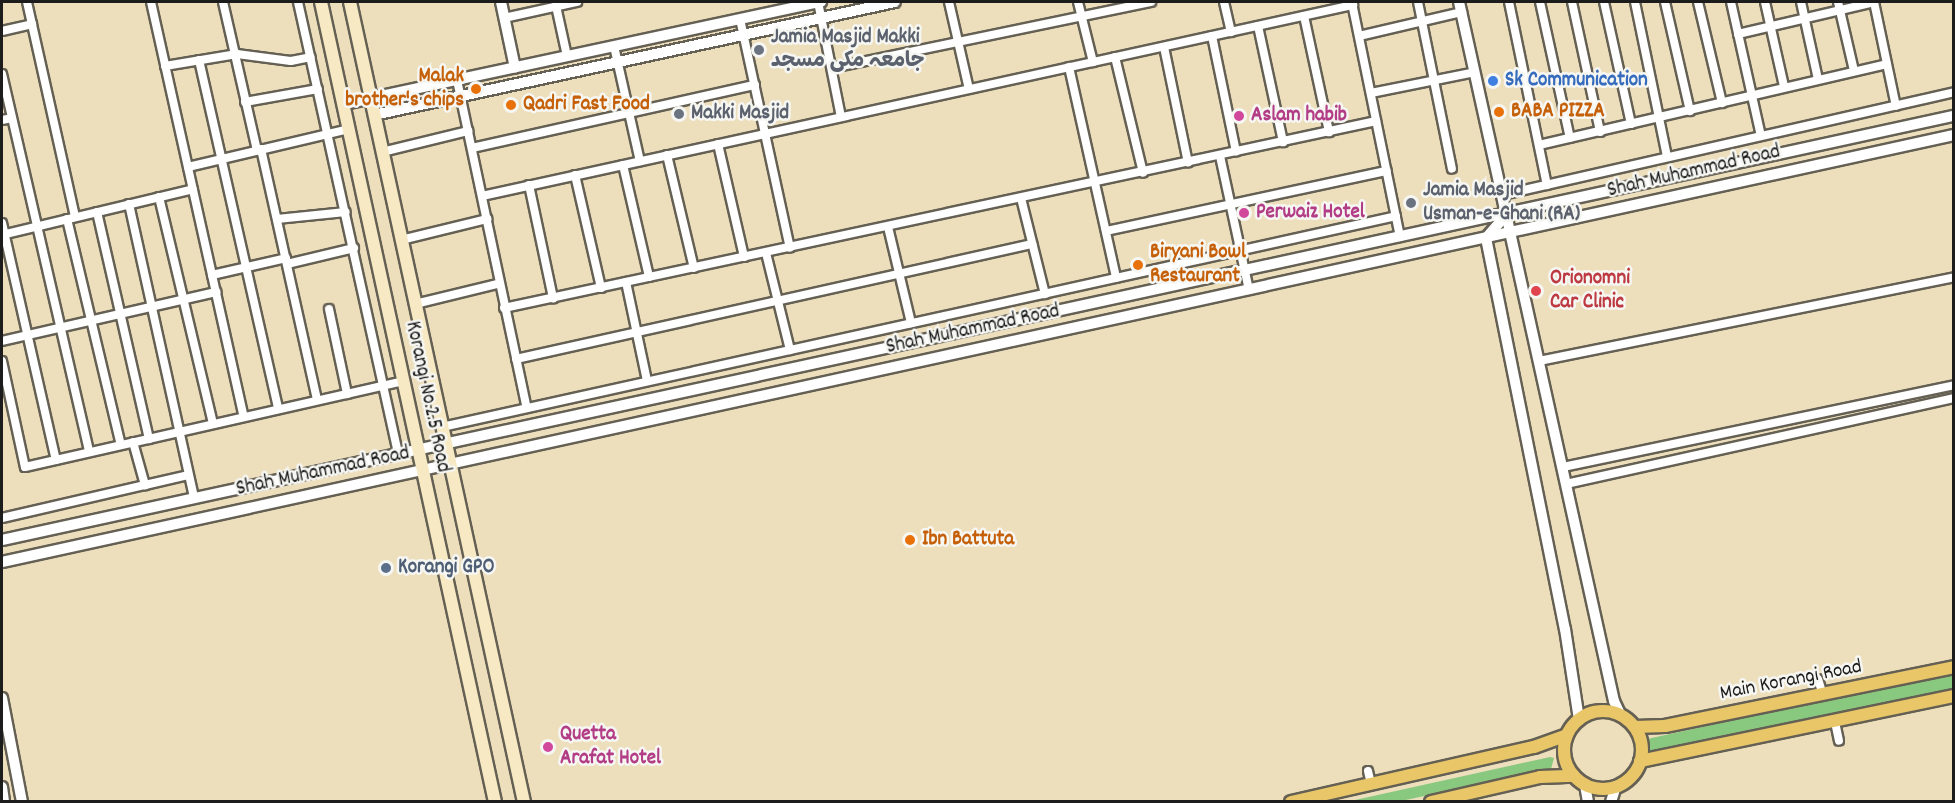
<!DOCTYPE html>
<meta charset="utf-8">
<style>
body{margin:0}
#map{position:relative;width:1955px;height:803px;overflow:hidden;background:#eddebc;font-family:Dekko,"Playpen Sans Arabic",sans-serif}
div>[style]{position:absolute}
[style*='--x']{left:calc(var(--x)*1px);top:calc(var(--y)*1px);width:calc(var(--w)*1px);rotate:calc(var(--a)*1deg)}
.green>*{inset:0;background:#89c87f}
.roads{filter:drop-shadow(2px 0 #656054) drop-shadow(-2px 0 #656054) drop-shadow(0 2px #656054) drop-shadow(0 -2px #656054)}
.minor>*{height:8px;margin:-4px;padding:0 4px;transform-origin:4px;border-radius:4px;background:#fff}
.tertiary>*{height:10px;margin:-5px;padding:0 5px;transform-origin:5px;border-radius:5px;background:#fff}
.secondary>*{height:12px;margin:-6px;padding:0 6px;transform-origin:6px;border-radius:6px;background:#f6e9c3}
.primary>*{height:12px;margin:-6px;padding:0 6px;transform-origin:6px;border-radius:6px;background:#e9c769}
.primary>.ring{margin:-6px;padding:0;box-sizing:content-box;background:none;border:12px solid #e9c769;border-radius:50%}
.dots>*{width:16px;height:16px;translate:-50% -50%;box-sizing:border-box;border:3px solid #f6f6f2;border-radius:50%}
span{translate:-50% -50%;white-space:nowrap;text-align:center;line-height:1.15;-webkit-text-stroke:5px #f6f6f2;paint-order:stroke}
.worship-label{font-size:21px;color:#5b616d;font-weight:700}
.left{translate:0 -50%;text-align:left}
.food-label{font-size:21px;color:#c56008;font-weight:700}
.right{translate:-100% -50%;text-align:right}
.shop-label{font-size:21px;color:#366cbe;font-weight:700}
.hotel-label{font-size:21px;color:#b23c85;font-weight:700}
.street-label{font-size:21px;color:#1c1c1c}
.health-label{font-size:21px;color:#be3a42;font-weight:700}
.service-label{font-size:21px;color:#4e5e75;font-weight:700}
.frame{position:absolute;inset:0;border:3px solid #1c1c1c;pointer-events:none}
</style>
<div id="map">
<div class="green">
<div style="clip-path:polygon(1953px 672px,1953px 688px,1648px 754px,1647px 739px)"></div>
<div style="clip-path:polygon(1550px 757px,1554px 758px,1551px 769px,1401px 801px,1346px 802px)"></div>
</div>
<div class="roads">
<div class="minor">
<div style="--x:27;--y:2;--w:220;--a:77.4"></div>
<div style="--x:151;--y:2;--w:425;--a:77.4"></div>
<div style="--x:223;--y:2;--w:152;--a:77.1"></div>
<div style="--x:298;--y:2;--w:463;--a:77.5"></div>
<div style="--x:818;--y:2;--w:117;--a:78.7"></div>
<div style="--x:949;--y:2;--w:89;--a:77.1"></div>
<div style="--x:1078;--y:2;--w:62;--a:76"></div>
<div style="--x:1224;--y:2;--w:31;--a:77"></div>
<div style="--x:1418;--y:2;--w:170;--a:78.5"></div>
<div style="--x:1509;--y:2;--w:187;--a:78.3"></div>
<div style="--x:1540;--y:2;--w:139;--a:77.6"></div>
<div style="--x:1572;--y:2;--w:133;--a:77.8"></div>
<div style="--x:1604;--y:2;--w:125;--a:77.5"></div>
<div style="--x:1635;--y:2;--w:158;--a:78.3"></div>
<div style="--x:1665;--y:2;--w:112;--a:77.1"></div>
<div style="--x:1698;--y:2;--w:104;--a:76.6"></div>
<div style="--x:1731;--y:2;--w:137;--a:77.4"></div>
<div style="--x:1765;--y:2;--w:86;--a:77.3"></div>
<div style="--x:1801;--y:2;--w:79;--a:77.6"></div>
<div style="--x:1838;--y:2;--w:71;--a:76.9"></div>
<div style="--x:1874;--y:2;--w:106;--a:78.1"></div>
<div style="--x:1352;--y:3;--w:239;--a:78.4"></div>
<div style="--x:556;--y:6;--w:51;--a:77.6"></div>
<div style="--x:1304;--y:16;--w:119;--a:77.8"></div>
<div style="--x:504;--y:18;--w:75;--a:-12.4"></div>
<div style="--x:740;--y:19;--w:234;--a:77.7"></div>
<div style="--x:1258;--y:26;--w:119;--a:77.8"></div>
<div style="--x:2;--y:31;--w:31;--a:-13"></div>
<div style="--x:1738;--y:34;--w:140;--a:-13.2"></div>
<div style="--x:1212;--y:36;--w:118;--a:78.3"></div>
<div style="--x:1359;--y:36;--w:106;--a:-13.1"></div>
<div style="--x:614;--y:46;--w:118;--a:77.3"></div>
<div style="--x:1164;--y:47;--w:118;--a:78.3"></div>
<div style="--x:1115;--y:57;--w:119;--a:76.4"></div>
<div style="--x:199;--y:60;--w:358;--a:77.2"></div>
<div style="--x:165;--y:66;--w:73;--a:-9.5"></div>
<div style="--x:237;--y:54;--w:54;--a:7.4"></div>
<div style="--x:291;--y:61;--w:20;--a:-11"></div>
<div style="--x:1069;--y:67;--w:216;--a:77.4"></div>
<div style="--x:832;--y:68;--w:326;--a:-11.7"></div>
<div style="--x:2;--y:74;--w:388;--a:77"></div>
<div style="--x:457;--y:80;--w:335;--a:78"></div>
<div style="--x:1371;--y:93;--w:106;--a:-11.4"></div>
<div style="--x:245;--y:102;--w:74;--a:-10.1"></div>
<div style="--x:2;--y:120;--w:10;--a:-11"></div>
<div style="--x:718;--y:144;--w:116;--a:77"></div>
<div style="--x:1539;--y:145;--w:357;--a:-13.1"></div>
<div style="--x:472;--y:148;--w:290;--a:-12.6"></div>
<div style="--x:261;--y:149;--w:257;--a:77.4"></div>
<div style="--x:382;--y:152;--w:89;--a:-13.7"></div>
<div style="--x:667;--y:155;--w:116;--a:76.6"></div>
<div style="--x:1220;--y:156;--w:137;--a:77.8"></div>
<div style="--x:623;--y:165;--w:115;--a:76.9"></div>
<div style="--x:188;--y:167;--w:165;--a:-13.3"></div>
<div style="--x:575;--y:175;--w:116;--a:77"></div>
<div style="--x:529;--y:185;--w:116;--a:78"></div>
<div style="--x:1502;--y:195;--w:464;--a:-12.8"></div>
<div style="--x:482;--y:196;--w:892;--a:-12.37"></div>
<div style="--x:159;--y:197;--w:233;--a:76.6"></div>
<div style="--x:1021;--y:198;--w:99;--a:76"></div>
<div style="--x:129;--y:204;--w:301;--a:77.5"></div>
<div style="--x:97;--y:212;--w:233;--a:77.1"></div>
<div style="--x:67;--y:219;--w:232;--a:76.6"></div>
<div style="--x:277;--y:219;--w:69;--a:-5.8"></div>
<div style="--x:2;--y:223;--w:243;--a:77.2"></div>
<div style="--x:888;--y:227;--w:99;--a:76.5"></div>
<div style="--x:1106;--y:231;--w:287;--a:-12.1"></div>
<div style="--x:2;--y:235;--w:196;--a:-13.5"></div>
<div style="--x:401;--y:240;--w:89;--a:-13.7"></div>
<div style="--x:766;--y:253;--w:100;--a:76.1"></div>
<div style="--x:287;--y:264;--w:69;--a:-13.4"></div>
<div style="--x:212;--y:275;--w:76;--a:-12.9"></div>
<div style="--x:626;--y:282;--w:101;--a:78"></div>
<div style="--x:415;--y:304;--w:84;--a:-13.7"></div>
<div style="--x:504;--y:308;--w:892;--a:-12.1"></div>
<div style="--x:329;--y:309;--w:87;--a:78"></div>
<div style="--x:2;--y:341;--w:220;--a:-12.9"></div>
<div style="--x:516;--y:359;--w:529;--a:-12.56"></div>
<div style="--x:2;--y:361;--w:108;--a:77.8"></div>
<div style="--x:25;--y:467;--w:389;--a:-12.8"></div>
<div style="--x:1539;--y:361;--w:423;--a:-11.4"></div>
<div style="--x:442;--y:427;--w:977;--a:-12.47"></div>
<div style="--x:133;--y:442;--w:45;--a:74.4"></div>
<div style="--x:145;--y:485;--w:44;--a:-13.1"></div>
<div style="--x:1563;--y:467;--w:400;--a:-11.8"></div>
<div style="--x:1566;--y:484;--w:397;--a:-12.5"></div>
<div style="--x:2;--y:518;--w:147;--a:-13"></div>
<div style="--x:1818;--y:679;--w:17;--a:73"></div>
<div style="--x:1835;--y:722;--w:19;--a:78"></div>
<div style="--x:1368;--y:771;--w:13;--a:77"></div>
</div>
<div class="tertiary">
<div style="--x:501;--y:2;--w:67;--a:78"></div>
<div style="--x:1459;--y:2;--w:716;--a:77.5"></div>
<div style="--x:1614;--y:701;--w:17;--a:65"></div>
<div style="--x:344;--y:104;--w:488;--a:-12.1"></div>
<div style="--x:374;--y:115;--w:533;--a:-12.24"></div>
<div style="--x:1486;--y:238;--w:399;--a:78.6"></div>
<div style="--x:1565;--y:629;--w:91;--a:81.2"></div>
<div style="--x:1486;--y:238;--w:32;--a:-49"></div>
<div style="--x:2;--y:540;--w:1998;--a:-12.26"></div>
<div style="--x:2;--y:562;--w:1998;--a:-12.34"></div>
<div style="--x:2;--y:698;--w:106;--a:79.1"></div>
<div style="--x:1585;--y:785;--w:17;--a:80"></div>
<div style="--x:2;--y:787;--w:15;--a:82"></div>
<div style="--x:1611;--y:802;--w:17;--a:-73"></div>
</div>
<div class="secondary">
<div style="--x:321;--y:2;--w:819;--a:77.73"></div>
<div style="--x:350;--y:2;--w:819;--a:77.73"></div>
</div>
<div class="primary">
<div class="ring" style="left:1564px;top:711px;width:66px;height:66px"></div>
<div style="--x:1635;--y:727;--w:30;--a:-2"></div>
<div style="--x:1665;--y:726;--w:295;--a:-11.5"></div>
<div style="--x:1640;--y:761;--w:321;--a:-11.7"></div>
<div style="--x:1291;--y:802;--w:249;--a:-12.8"></div>
<div style="--x:1534;--y:747;--w:35;--a:-20"></div>
<div style="--x:1431;--y:802;--w:112;--a:-12.9"></div>
<div style="--x:1540;--y:777;--w:34;--a:-2"></div>
</div>
</div>
<div class="dots">
<div style="left:759px;top:50px;background:#6b7280"></div>
<div style="left:1493px;top:81px;background:#3f7fe0"></div>
<div style="left:476px;top:89px;background:#e8710a"></div>
<div style="left:511px;top:105px;background:#e8710a"></div>
<div style="left:1499px;top:112px;background:#e8710a"></div>
<div style="left:679px;top:114px;background:#6b7280"></div>
<div style="left:1239px;top:116px;background:#d1479c"></div>
<div style="left:1411px;top:203px;background:#6b7280"></div>
<div style="left:1244px;top:213px;background:#d1479c"></div>
<div style="left:1138px;top:265px;background:#e8710a"></div>
<div style="left:1536px;top:291px;background:#e0444e"></div>
<div style="left:910px;top:540px;background:#e8710a"></div>
<div style="left:386px;top:568px;background:#5c6f8a"></div>
<div style="left:548px;top:747px;background:#d1479c"></div>
</div>
<div class="worship-label">
<span class="left" style="left:771px;top:50px">Jamia Masjid Makki<br>جامعہ مکی مسجد</span>
<span class="left" style="left:691px;top:114px">Makki Masjid</span>
<span class="left" style="left:1423px;top:203px">Jamia Masjid<br>Usman-e-Ghani (RA)</span>
</div>
<div class="food-label">
<span class="right" style="left:464px;top:89px">Malak<br>brother's chips</span>
<span class="left" style="left:523px;top:105px">Qadri Fast Food</span>
<span class="left" style="left:1511px;top:112px">BABA PIZZA</span>
<span class="left" style="left:1150px;top:265px">Biryani Bowl<br>Restaurant</span>
<span class="left" style="left:922px;top:540px">Ibn Battuta</span>
</div>
<div class="shop-label">
<span class="left" style="left:1505px;top:81px">Sk Communication</span>
</div>
<div class="hotel-label">
<span class="left" style="left:1251px;top:116px">Aslam habib</span>
<span class="left" style="left:1256px;top:213px">Perwaiz Hotel</span>
<span class="left" style="left:560px;top:747px">Quetta<br>Arafat Hotel</span>
</div>
<div class="street-label">
<span style="left:1694px;top:172px;rotate:-13deg">Shah Muhammad Road</span>
<span style="left:973px;top:330px;rotate:-12deg">Shah Muhammad Road</span>
<span style="left:427px;top:397px;rotate:78deg">Korangi No.2.5 Road</span>
<span style="left:323px;top:472px;rotate:-12deg">Shah Muhammad Road</span>
<span style="left:1791px;top:681px;rotate:-11deg">Main Korangi Road</span>
</div>
<div class="health-label">
<span class="left" style="left:1550px;top:291px">Orionomni<br>Car Clinic</span>
</div>
<div class="service-label">
<span class="left" style="left:398px;top:568px">Korangi GPO</span>
</div>
<div class="frame"></div>
</div>
